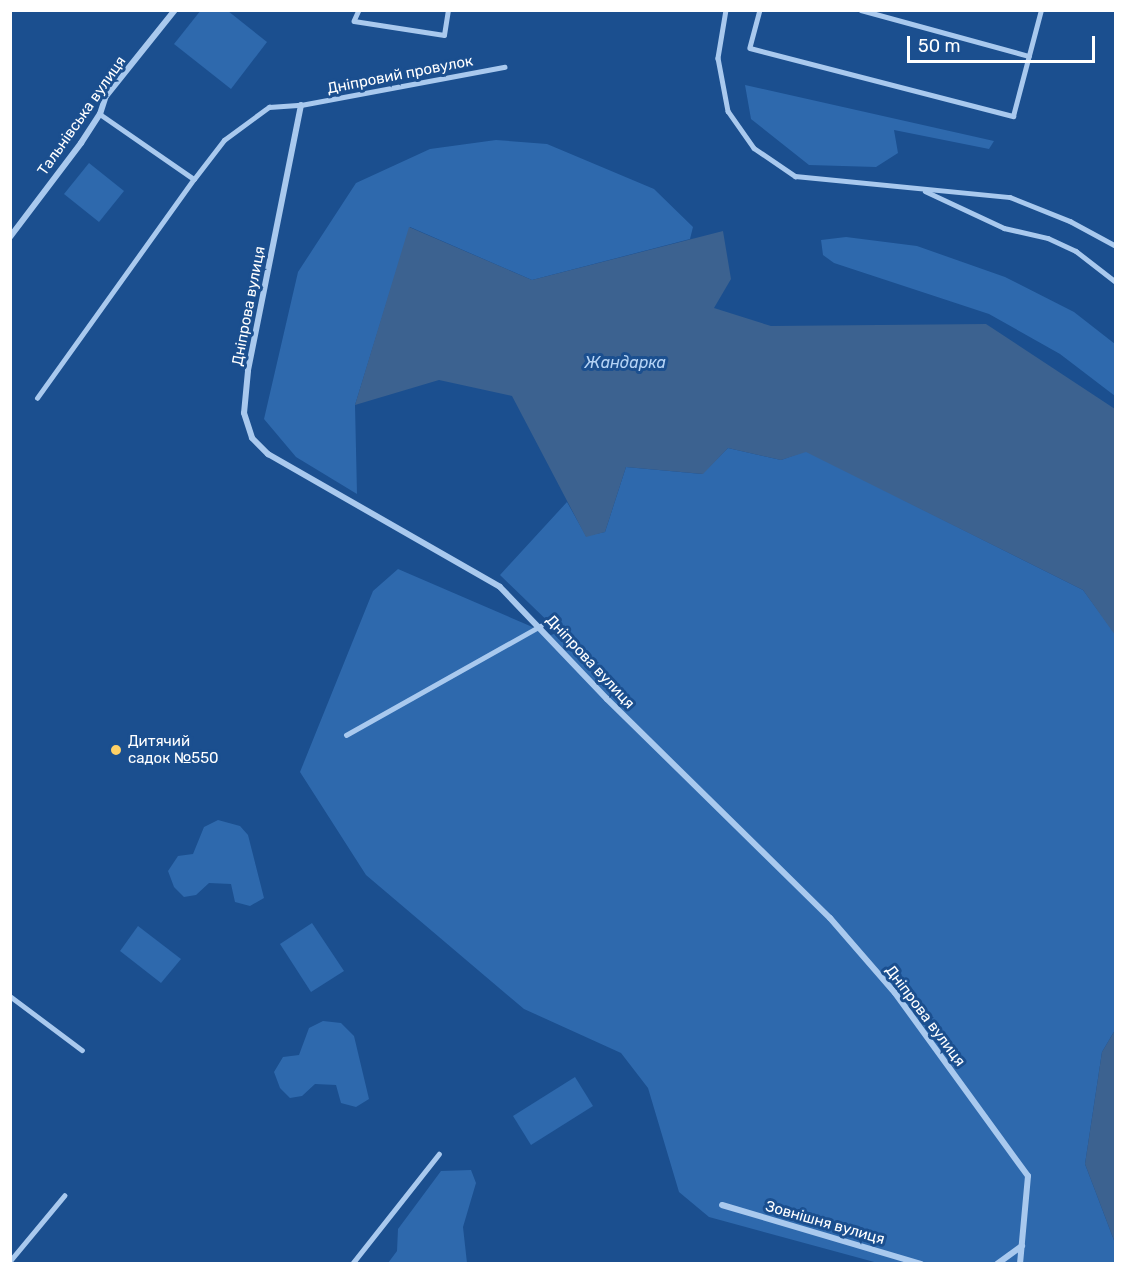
<!DOCTYPE html>
<meta charset="utf-8">
<style>
body{margin:0}
#map{position:relative;width:1126px;height:1274px;overflow:hidden;background:#1b4f8f;font-family:Rubik,sans-serif}
div>[style]{position:absolute}
[style*='--x']{left:calc(var(--x)*1px);top:calc(var(--y)*1px);width:calc(var(--w)*1px);rotate:calc(var(--a)*1deg)}
.green>*{inset:0;background:#2e69ad}
.water>*{inset:0;background:#3c6290}
.service>*{height:4.5px;margin:-2.25px;padding:0 2.25px;transform-origin:2.25px;border-radius:2.25px;background:#a9c9ee}
.minor>*{height:6px;margin:-3px;padding:0 3px;transform-origin:3px;border-radius:3px;background:#a9c9ee}
.dots>*{width:16px;height:16px;translate:-50% -50%;box-sizing:border-box;border:3px solid #1b4f8f;border-radius:50%}
span{translate:-50% -50%;white-space:nowrap;text-align:center;line-height:1.15;-webkit-text-stroke:6px #1b4f8f;paint-order:stroke}
.street-label{font-size:15px;color:#fff}
.poi-label{font-size:15px;color:#fff}
.left{translate:0 -50%;text-align:left}
.water-label{font-size:16px;color:#b5d3f5;font-style:italic}
.frame{position:absolute;inset:0;border:12px solid #fff;pointer-events:none}
.scale{position:absolute;left:907px;top:36px;width:188px;height:27px;box-sizing:border-box;border:3px solid #fff;border-top:0;padding-left:8px;font-size:18px;line-height:21px;white-space:nowrap;color:#fff;-webkit-text-stroke:4px #1b4f8f;paint-order:stroke}
</style>
<div id="map">
<div class="green">
<div style="clip-path:polygon(201px 10px,228px 11px,267px 42px,231px 89px,174px 44px)"></div>
<div style="clip-path:polygon(745px 85px,994px 141px,989px 149px,894px 130px,898px 153px,876px 167px,809px 165px,751px 119px)"></div>
<div style="clip-path:polygon(496px 140px,547px 144px,654px 189px,693px 227px,690px 239px,532px 280px,410px 227px,355px 405px,357px 494px,296px 457px,264px 419px,298px 272px,356px 183px,430px 149px)"></div>
<div style="clip-path:polygon(89px 163px,124px 191px,99px 222px,64px 194px)"></div>
<div style="clip-path:polygon(846px 237px,917px 246px,1005px 277px,1074px 312px,1115px 344px,1115px 396px,1060px 354px,989px 314px,834px 263px,823px 255px,821px 240px)"></div>
<div style="clip-path:polygon(728px 448px,781px 460px,806px 451px,1083px 590px,1116px 635px,1115px 1030px,1102px 1052px,1085px 1164px,1115px 1243px,1115px 1263px,878px 1263px,709px 1217px,679px 1192px,648px 1088px,621px 1053px,524px 1009px,366px 875px,300px 772px,373px 591px,398px 569px,551px 635px,559px 632px,500px 575px,567px 502px,586px 536px,605px 532px,626px 467px,702px 474px)"></div>
<div style="clip-path:polygon(218px 820px,240px 826px,248px 835px,264px 898px,250px 906px,235px 902px,231px 884px,209px 883px,196px 895px,184px 897px,174px 887px,168px 871px,178px 856px,193px 854px,204px 827px)"></div>
<div style="clip-path:polygon(312px 923px,344px 971px,311px 992px,280px 944px)"></div>
<div style="clip-path:polygon(138px 926px,181px 959px,161px 983px,120px 951px)"></div>
<div style="clip-path:polygon(323px 1021px,341px 1023px,354px 1036px,369px 1099px,356px 1107px,341px 1103px,336px 1085px,315px 1084px,302px 1096px,290px 1098px,280px 1088px,274px 1072px,283px 1057px,299px 1055px,309px 1028px)"></div>
<div style="clip-path:polygon(575px 1077px,593px 1106px,531px 1145px,513px 1116px)"></div>
<div style="clip-path:polygon(471px 1170px,476px 1183px,463px 1227px,467px 1263px,388px 1263px,397px 1251px,398px 1229px,441px 1171px)"></div>
</div>
<div class="water">
<div style="clip-path:polygon(409px 227px,532px 280px,723px 231px,731px 279px,714px 308px,771px 326px,986px 324px,1115px 409px,1115px 635px,1083px 590px,806px 452px,781px 460px,728px 448px,703px 474px,626px 467px,605px 532px,586px 537px,512px 396px,439px 380px,355px 405px)"></div>
<div style="clip-path:polygon(1115px 1030px,1115px 1243px,1085px 1164px,1102px 1052px)"></div>
</div>
<div class="service">
<div style="--x:359;--y:10;--w:12;--a:114"></div>
<div style="--x:354;--y:21;--w:91;--a:8.8"></div>
<div style="--x:444;--y:35;--w:25;--a:-81"></div>
<div style="--x:517;--y:10;--w:19;--a:0"></div>
<div style="--x:662;--y:10;--w:10;--a:0"></div>
<div style="--x:726;--y:10;--w:49;--a:99.5"></div>
<div style="--x:718;--y:58;--w:54;--a:79.3"></div>
<div style="--x:728;--y:111;--w:45;--a:54.9"></div>
<div style="--x:754;--y:148;--w:50;--a:34.3"></div>
<div style="--x:795;--y:176;--w:216;--a:5.6"></div>
<div style="--x:1010;--y:197;--w:65;--a:21.8"></div>
<div style="--x:1070;--y:221;--w:52;--a:28.5"></div>
<div style="--x:760;--y:10;--w:39;--a:105"></div>
<div style="--x:750;--y:48;--w:272;--a:14.5"></div>
<div style="--x:1013;--y:116;--w:110;--a:-75.2"></div>
<div style="--x:861;--y:10;--w:174;--a:15.3"></div>
<div style="--x:100;--y:114;--w:114;--a:34.7"></div>
<div style="--x:194;--y:179;--w:49;--a:-52.4"></div>
<div style="--x:224;--y:140;--w:56;--a:-36.3"></div>
<div style="--x:269;--y:107;--w:32;--a:-4"></div>
<div style="--x:301;--y:105;--w:207;--a:-10.6"></div>
<div style="--x:925;--y:191;--w:87;--a:25.1"></div>
<div style="--x:1004;--y:228;--w:45;--a:12.8"></div>
<div style="--x:1048;--y:238;--w:31;--a:25"></div>
<div style="--x:1076;--y:251;--w:51;--a:37.8"></div>
<div style="--x:37;--y:398;--w:269;--a:-54.4"></div>
<div style="--x:346;--y:735;--w:223;--a:-29.3"></div>
<div style="--x:10;--y:996;--w:90;--a:36.9"></div>
<div style="--x:10;--y:1261;--w:85;--a:-50.3"></div>
<div style="--x:352;--y:1264;--w:140;--a:-51.7"></div>
</div>
<div class="minor">
<div style="--x:301;--y:105;--w:271;--a:101.3"></div>
<div style="--x:248;--y:371;--w:42;--a:95.4"></div>
<div style="--x:244;--y:413;--w:26;--a:72"></div>
<div style="--x:252;--y:438;--w:23;--a:45"></div>
<div style="--x:268;--y:454;--w:267;--a:29.8"></div>
<div style="--x:500;--y:587;--w:155;--a:46.3"></div>
<div style="--x:607;--y:699;--w:313;--a:44.5"></div>
<div style="--x:830;--y:918;--w:99;--a:49.1"></div>
<div style="--x:895;--y:993;--w:226;--a:54"></div>
<div style="--x:1028;--y:1176;--w:88;--a:95.2"></div>
<div style="--x:10;--y:237;--w:118;--a:-52.9"></div>
<div style="--x:81;--y:143;--w:35;--a:-57"></div>
<div style="--x:100;--y:114;--w:19;--a:-72"></div>
<div style="--x:106;--y:96;--w:110;--a:-51.3"></div>
<div style="--x:722;--y:1205;--w:208;--a:16.5"></div>
<div style="--x:997;--y:1264;--w:31;--a:-36"></div>
</div>
<div class="dots">
<div style="left:116px;top:750px;background:#ffd166"></div>
</div>
<div class="street-label">
<span style="left:400px;top:75px;rotate:-11deg">Дніпровий провулок</span>
<span style="left:82px;top:116px;rotate:-55deg">Тальнівська вулиця</span>
<span style="left:249px;top:306px;rotate:-79deg">Дніпрова вулиця</span>
<span style="left:590px;top:662px;rotate:47deg">Дніпрова вулиця</span>
<span style="left:925px;top:1016px;rotate:53deg">Дніпрова вулиця</span>
<span style="left:825px;top:1223px;rotate:16deg">Зовнішня вулиця</span>
</div>
<div class="poi-label">
<span class="left" style="left:128px;top:750px">Дитячий<br>садок №550</span>
</div>
<div class="water-label">
<span style="left:625px;top:363px">Жандарка</span>
</div>
<div class="frame"></div>
<div class="scale">50 m</div>
</div>
